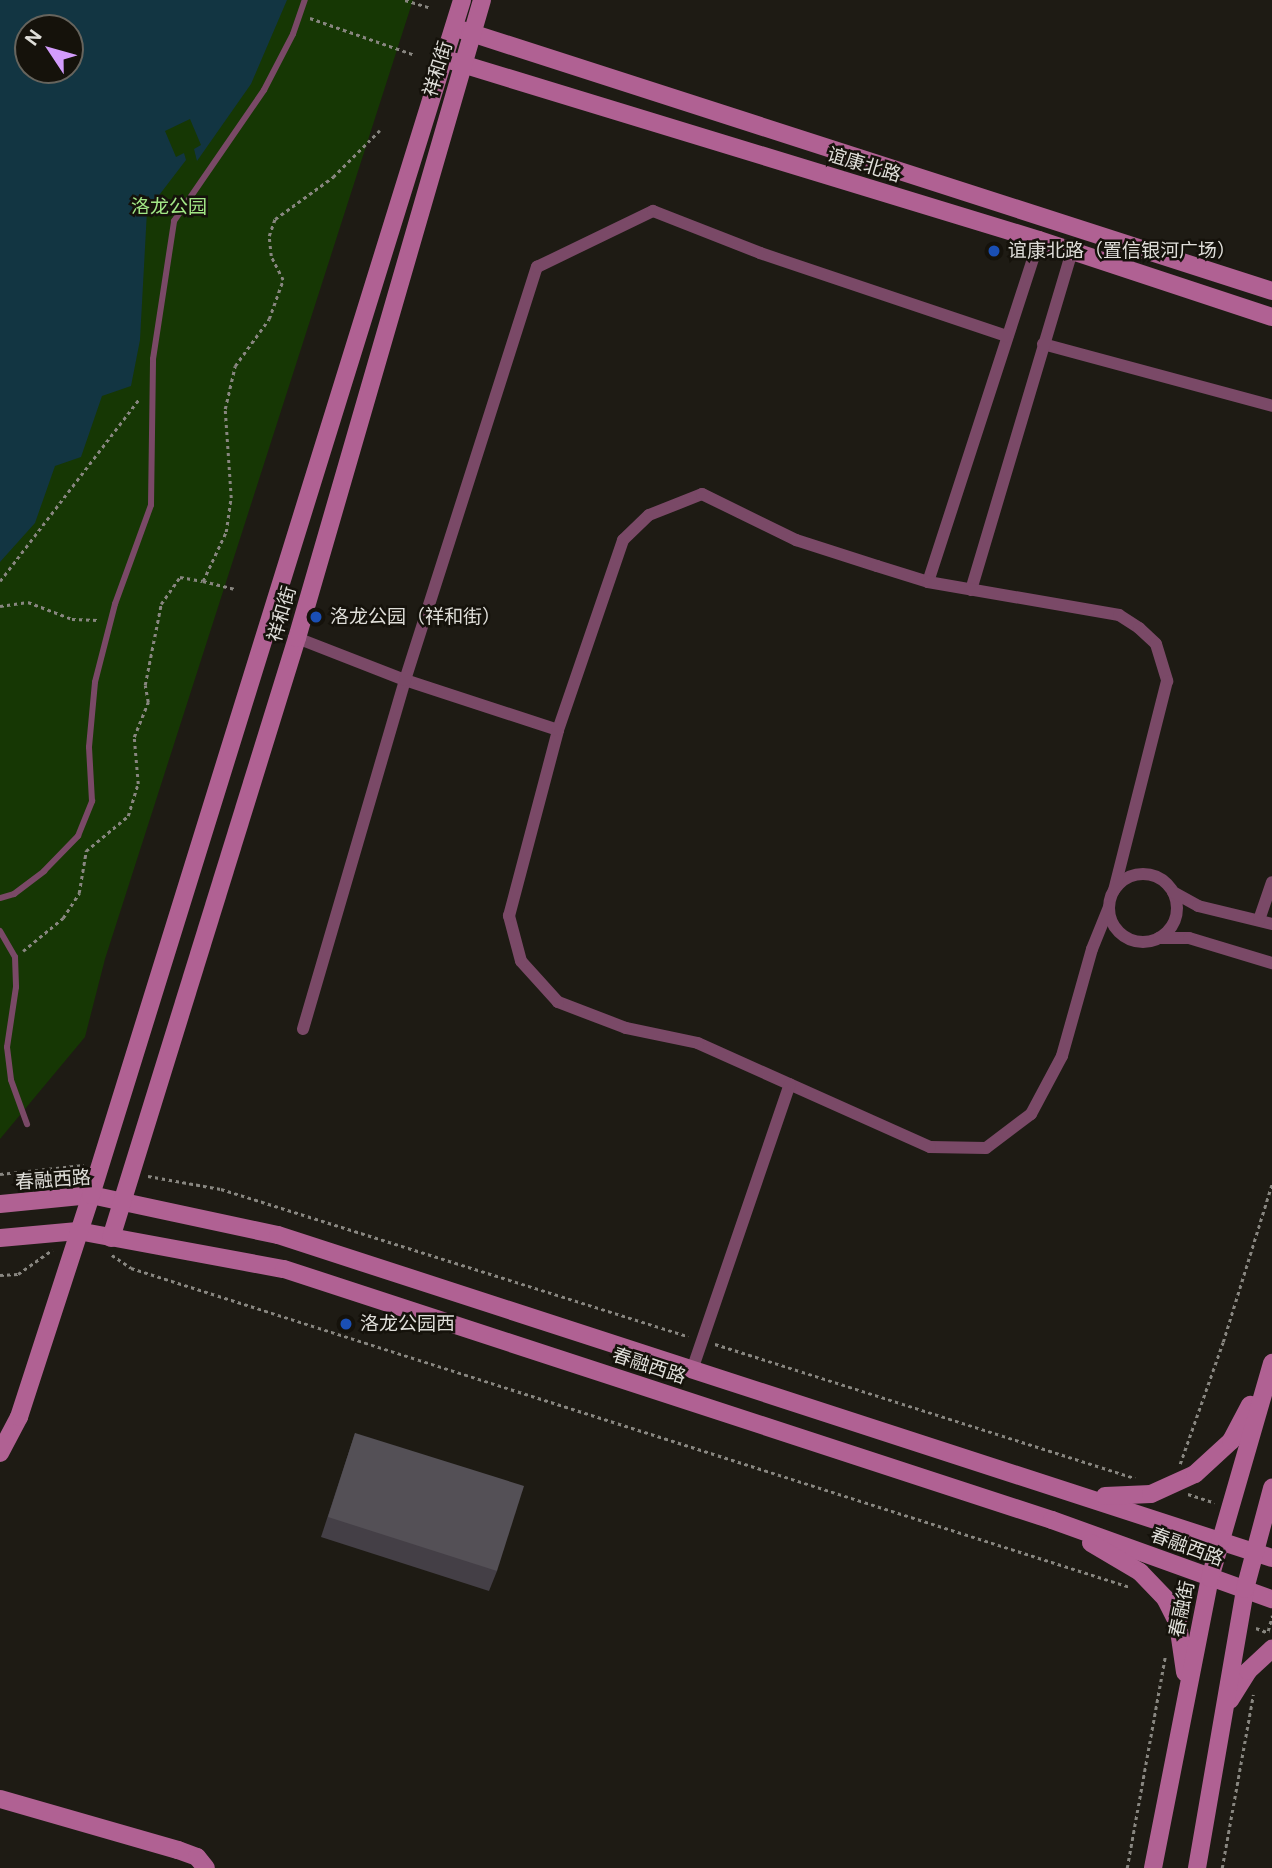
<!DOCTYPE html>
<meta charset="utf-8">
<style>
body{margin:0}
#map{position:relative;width:1272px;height:1868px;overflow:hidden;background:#1e1b14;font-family:"DM Sans","Noto Sans SC",sans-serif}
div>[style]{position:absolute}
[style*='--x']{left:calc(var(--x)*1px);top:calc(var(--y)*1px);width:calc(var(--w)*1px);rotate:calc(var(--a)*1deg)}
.green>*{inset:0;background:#163704}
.water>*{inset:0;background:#123542}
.path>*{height:2.5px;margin-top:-1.25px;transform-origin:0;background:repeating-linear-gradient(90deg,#888680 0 3.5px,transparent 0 7px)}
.lane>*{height:6px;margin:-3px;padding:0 3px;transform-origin:3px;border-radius:3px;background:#7a4967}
.street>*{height:12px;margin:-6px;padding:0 6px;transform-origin:6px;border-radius:6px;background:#7a4967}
.street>.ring{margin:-6px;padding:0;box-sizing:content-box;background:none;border:12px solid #7a4967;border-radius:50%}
.secondary>*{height:18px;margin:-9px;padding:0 9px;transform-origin:9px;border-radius:9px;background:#b06193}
.wall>*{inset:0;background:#443f46}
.building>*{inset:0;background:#545056}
.dots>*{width:19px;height:19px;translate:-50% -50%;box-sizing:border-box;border:4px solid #15120b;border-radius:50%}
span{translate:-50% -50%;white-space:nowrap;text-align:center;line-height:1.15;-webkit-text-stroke:5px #15120b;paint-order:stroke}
.street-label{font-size:19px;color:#dfded9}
.park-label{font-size:19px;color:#a2e786}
.poi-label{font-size:19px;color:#dfded9}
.left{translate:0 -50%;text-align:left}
.north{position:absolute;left:14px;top:14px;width:70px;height:70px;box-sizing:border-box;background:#15120b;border:2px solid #66645d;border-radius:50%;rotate:306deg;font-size:19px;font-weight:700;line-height:28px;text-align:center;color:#dfded9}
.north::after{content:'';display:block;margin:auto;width:24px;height:32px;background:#d39cfc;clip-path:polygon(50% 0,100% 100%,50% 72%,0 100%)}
</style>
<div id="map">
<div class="green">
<div style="clip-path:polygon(evenodd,0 0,413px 0,105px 959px,85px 1037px,0 1139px,0 0,28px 28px,70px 28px,70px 70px,28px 70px,28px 28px)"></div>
</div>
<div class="water">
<div style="clip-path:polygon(evenodd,0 0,287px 0,251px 84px,197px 161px,194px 149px,201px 145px,190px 119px,165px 131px,176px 157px,184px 153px,186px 160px,147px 211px,140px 340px,131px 386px,102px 396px,81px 457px,55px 466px,35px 523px,0 562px,0 0,28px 28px,70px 28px,70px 70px,28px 70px,28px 28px)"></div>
</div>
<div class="path">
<div style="--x:405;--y:0;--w:27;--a:17"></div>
<div style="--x:310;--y:18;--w:111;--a:19.4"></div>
<div style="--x:0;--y:581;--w:230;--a:-52.6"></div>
<div style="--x:203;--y:581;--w:33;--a:14"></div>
<div style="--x:0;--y:606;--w:28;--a:-8"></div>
<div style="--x:28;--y:602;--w:47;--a:21.1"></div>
<div style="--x:72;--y:619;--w:26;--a:2"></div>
<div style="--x:23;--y:951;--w:52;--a:-39.5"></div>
<div style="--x:63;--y:918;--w:30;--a:-57"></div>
<div style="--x:79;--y:893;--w:43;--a:-80.5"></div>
<div style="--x:86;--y:851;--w:55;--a:-39.8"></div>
<div style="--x:128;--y:816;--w:34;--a:-73"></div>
<div style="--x:138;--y:784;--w:47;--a:-94.9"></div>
<div style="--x:134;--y:737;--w:38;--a:-68"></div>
<div style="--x:148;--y:702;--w:17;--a:-100"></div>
<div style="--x:145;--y:685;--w:83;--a:-78.8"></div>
<div style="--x:161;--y:604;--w:33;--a:-55"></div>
<div style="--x:180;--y:577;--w:23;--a:10"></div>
<div style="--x:203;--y:581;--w:54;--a:-64.9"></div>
<div style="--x:226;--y:532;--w:34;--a:-82"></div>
<div style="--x:231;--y:498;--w:89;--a:-93.9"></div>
<div style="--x:225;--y:409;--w:44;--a:-76.9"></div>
<div style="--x:235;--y:366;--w:58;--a:-54.1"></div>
<div style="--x:269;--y:319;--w:41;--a:-70.3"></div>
<div style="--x:283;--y:280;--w:27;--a:-117"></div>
<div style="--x:271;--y:256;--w:20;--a:-96"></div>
<div style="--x:269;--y:236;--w:18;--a:-71"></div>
<div style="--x:275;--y:219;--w:72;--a:-35.9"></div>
<div style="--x:333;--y:177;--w:66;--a:-45"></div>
<div style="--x:0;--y:1174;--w:84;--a:-6.1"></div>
<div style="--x:148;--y:1176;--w:74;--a:10.1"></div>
<div style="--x:221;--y:1189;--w:490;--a:17.5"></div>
<div style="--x:112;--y:1255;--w:23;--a:34"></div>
<div style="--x:131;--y:1268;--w:1049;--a:17.71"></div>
<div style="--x:0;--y:1275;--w:18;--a:-3"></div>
<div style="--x:18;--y:1274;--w:42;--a:-35.2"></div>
<div style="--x:715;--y:1344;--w:441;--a:17.7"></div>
<div style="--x:1180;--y:1464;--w:129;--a:-70.6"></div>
<div style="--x:1223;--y:1342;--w:165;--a:-72.8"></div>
<div style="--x:1188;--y:1494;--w:28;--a:18"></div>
<div style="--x:1256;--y:1628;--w:14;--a:21"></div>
<div style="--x:1268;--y:1631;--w:16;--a:-75"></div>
<div style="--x:1127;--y:1868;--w:214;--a:-79.8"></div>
<div style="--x:1222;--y:1868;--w:176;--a:-79.8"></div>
</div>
<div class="lane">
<div style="--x:0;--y:898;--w:15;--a:-16"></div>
<div style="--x:14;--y:894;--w:38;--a:-37"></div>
<div style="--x:44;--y:871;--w:49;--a:-45.8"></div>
<div style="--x:78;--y:836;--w:38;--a:-68"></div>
<div style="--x:92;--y:801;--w:54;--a:-93.2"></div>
<div style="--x:89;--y:747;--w:65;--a:-84.7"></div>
<div style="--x:95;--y:682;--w:81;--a:-75.6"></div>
<div style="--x:115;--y:604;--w:105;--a:-70"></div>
<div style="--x:151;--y:505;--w:146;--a:-89.2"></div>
<div style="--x:153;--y:359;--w:140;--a:-81.3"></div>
<div style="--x:174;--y:221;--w:159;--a:-55.5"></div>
<div style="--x:264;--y:90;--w:63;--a:-62.6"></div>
<div style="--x:293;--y:34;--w:36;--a:-71"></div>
<div style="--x:0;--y:931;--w:30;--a:60"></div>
<div style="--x:15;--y:957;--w:30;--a:88"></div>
<div style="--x:16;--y:987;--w:61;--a:98.5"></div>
<div style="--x:7;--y:1047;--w:33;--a:83"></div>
<div style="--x:11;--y:1080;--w:47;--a:70"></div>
</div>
<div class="street">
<div style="--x:1043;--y:344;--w:237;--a:15.1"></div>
<div style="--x:928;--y:582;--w:360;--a:-72"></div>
<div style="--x:971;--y:590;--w:354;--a:-73.4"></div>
<div style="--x:297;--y:638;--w:116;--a:21.3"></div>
<div style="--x:405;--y:680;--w:161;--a:18.1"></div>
<div class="ring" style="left:1109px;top:874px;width:56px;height:56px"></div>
<div style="--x:1173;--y:892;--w:29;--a:29"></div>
<div style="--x:1198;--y:906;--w:76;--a:13.7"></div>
<div style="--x:1109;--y:907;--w:45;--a:112"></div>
<div style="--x:1092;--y:949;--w:111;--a:105.7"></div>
<div style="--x:1062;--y:1056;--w:66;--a:118.1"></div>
<div style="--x:1031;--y:1114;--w:56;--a:142.9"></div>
<div style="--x:986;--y:1148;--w:56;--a:-179"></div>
<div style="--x:930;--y:1147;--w:254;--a:-155.9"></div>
<div style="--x:698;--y:1043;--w:74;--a:-168.2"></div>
<div style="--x:626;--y:1028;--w:73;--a:-159.1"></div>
<div style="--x:558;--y:1002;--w:55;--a:-132.1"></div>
<div style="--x:521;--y:961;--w:47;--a:-104.9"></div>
<div style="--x:509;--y:916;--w:192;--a:-75.2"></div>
<div style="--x:558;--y:730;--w:201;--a:-71.1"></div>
<div style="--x:623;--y:540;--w:36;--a:-44"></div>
<div style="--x:649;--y:515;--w:57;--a:-21.6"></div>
<div style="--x:702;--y:494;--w:105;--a:26.1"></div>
<div style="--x:796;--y:540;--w:85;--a:17.8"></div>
<div style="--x:877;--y:566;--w:53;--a:17.4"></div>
<div style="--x:928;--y:582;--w:194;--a:9.8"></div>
<div style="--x:1119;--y:615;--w:24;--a:33"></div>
<div style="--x:1139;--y:628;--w:23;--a:43"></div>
<div style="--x:1156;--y:644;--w:39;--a:73"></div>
<div style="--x:1167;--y:681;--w:216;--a:104.2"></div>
<div style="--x:1259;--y:920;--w:40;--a:-71.1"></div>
<div style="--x:1159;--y:938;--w:30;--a:0"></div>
<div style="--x:1189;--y:938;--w:87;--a:16.8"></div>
<div style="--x:303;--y:1029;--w:364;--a:-73.7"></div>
<div style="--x:405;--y:680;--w:434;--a:-72.3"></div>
<div style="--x:537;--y:267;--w:129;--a:-25.8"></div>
<div style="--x:653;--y:211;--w:115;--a:21.4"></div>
<div style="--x:760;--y:253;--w:261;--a:18.6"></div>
<div style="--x:692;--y:1370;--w:302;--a:-71.1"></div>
</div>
<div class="secondary">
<div style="--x:462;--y:30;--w:851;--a:17.86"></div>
<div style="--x:449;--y:60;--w:617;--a:16.97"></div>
<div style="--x:1039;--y:240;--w:245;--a:18.3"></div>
<div style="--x:0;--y:1204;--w:91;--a:-5.6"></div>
<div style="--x:91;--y:1195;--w:191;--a:12.1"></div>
<div style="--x:278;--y:1235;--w:1045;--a:18"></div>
<div style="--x:0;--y:1238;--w:78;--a:-5.1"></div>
<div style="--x:78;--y:1231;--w:209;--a:10.5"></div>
<div style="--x:284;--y:1269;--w:808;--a:18.1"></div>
<div style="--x:1052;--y:1520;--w:234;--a:19.8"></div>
<div style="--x:111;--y:1238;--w:628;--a:-72.78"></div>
<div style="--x:297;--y:638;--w:664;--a:-73.83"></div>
<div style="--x:0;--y:1453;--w:41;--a:-62.2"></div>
<div style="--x:19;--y:1417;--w:233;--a:-72"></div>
<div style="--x:91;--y:1195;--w:1251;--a:-72.75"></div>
<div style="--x:1105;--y:1496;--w:46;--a:-2.5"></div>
<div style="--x:1151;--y:1494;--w:48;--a:-24.4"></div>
<div style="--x:1195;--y:1474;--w:49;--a:-42.5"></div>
<div style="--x:1231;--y:1441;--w:41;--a:-62.2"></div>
<div style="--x:1091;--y:1543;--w:57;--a:30.6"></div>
<div style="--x:1140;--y:1572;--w:36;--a:46"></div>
<div style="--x:1165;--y:1598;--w:29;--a:63"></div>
<div style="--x:1178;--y:1624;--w:49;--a:81.7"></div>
<div style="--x:1230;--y:1700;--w:34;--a:-58"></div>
<div style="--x:1248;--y:1671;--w:33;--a:-43"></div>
<div style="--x:0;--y:1799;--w:185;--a:16"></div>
<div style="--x:178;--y:1850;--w:20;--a:20"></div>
<div style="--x:197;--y:1857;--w:14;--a:51"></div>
<div style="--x:1153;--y:1868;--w:296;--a:-78.9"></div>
<div style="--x:1210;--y:1578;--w:224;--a:-73.9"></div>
<div style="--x:1197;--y:1868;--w:283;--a:-80.2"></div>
<div style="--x:1245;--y:1589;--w:105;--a:-75"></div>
</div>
<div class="wall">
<div style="clip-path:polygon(355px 1433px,497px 1571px,489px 1591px,321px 1537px)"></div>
</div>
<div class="building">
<div style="clip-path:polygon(355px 1433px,524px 1486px,497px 1571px,328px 1517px)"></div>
</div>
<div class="dots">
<div style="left:994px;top:251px;background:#1a4fb4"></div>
<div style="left:316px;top:617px;background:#1a4fb4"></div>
<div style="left:346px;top:1324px;background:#1a4fb4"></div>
</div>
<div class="street-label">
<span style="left:438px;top:69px;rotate:-73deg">祥和街</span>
<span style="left:864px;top:165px;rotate:17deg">谊康北路</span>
<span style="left:282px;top:614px;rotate:-74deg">祥和街</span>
<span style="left:53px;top:1180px;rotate:-4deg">春融西路</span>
<span style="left:649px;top:1366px;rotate:18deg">春融西路</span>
<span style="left:1187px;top:1547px;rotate:20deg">春融西路</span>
<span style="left:1182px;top:1609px;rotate:-78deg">春融街</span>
</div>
<div class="park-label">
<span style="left:169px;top:207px">洛龙公园</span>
</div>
<div class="poi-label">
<span class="left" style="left:1008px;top:251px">谊康北路（置信银河广场）</span>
<span class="left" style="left:330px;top:617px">洛龙公园（祥和街）</span>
<span class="left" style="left:360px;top:1324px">洛龙公园西</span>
</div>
<div class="north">N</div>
</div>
